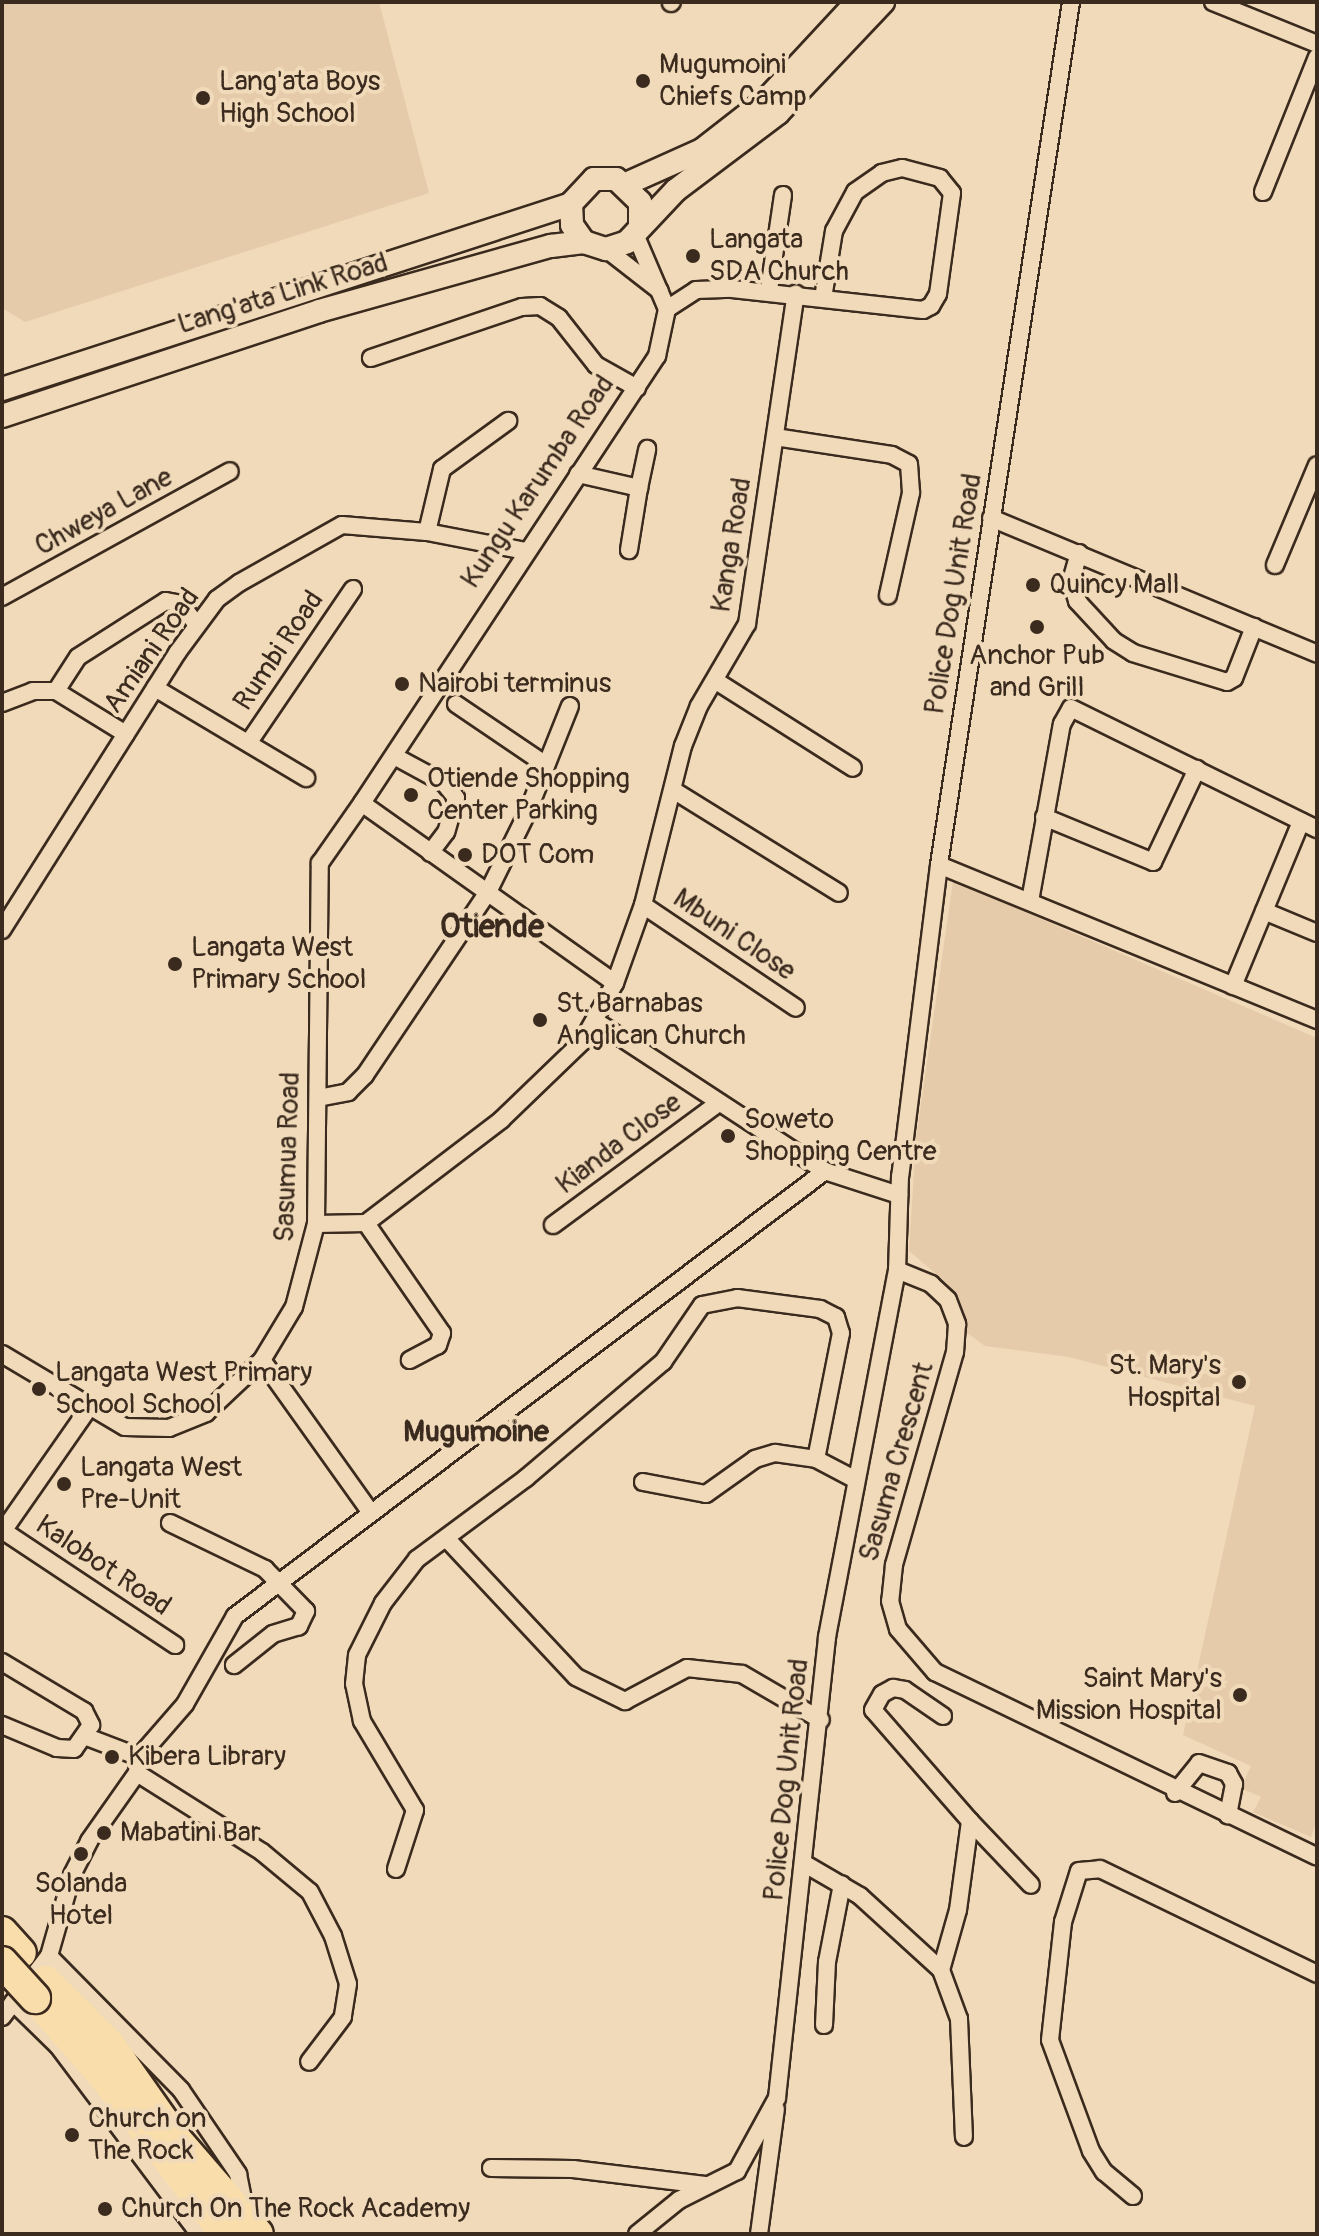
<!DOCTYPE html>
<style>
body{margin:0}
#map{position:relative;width:1319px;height:2236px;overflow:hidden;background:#f0dab9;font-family:Pangolin,sans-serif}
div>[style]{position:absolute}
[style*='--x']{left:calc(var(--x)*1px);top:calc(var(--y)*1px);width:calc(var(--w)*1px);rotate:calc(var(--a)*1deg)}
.built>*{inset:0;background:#e6cbaa}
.roads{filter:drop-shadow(2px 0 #3b2a1e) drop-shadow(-2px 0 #3b2a1e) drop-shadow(0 2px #3b2a1e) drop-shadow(0 -2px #3b2a1e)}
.street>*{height:16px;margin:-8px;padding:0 8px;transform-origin:8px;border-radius:8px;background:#f0dab9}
.secondary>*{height:22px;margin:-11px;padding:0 11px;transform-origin:11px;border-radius:11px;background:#f0dab9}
.highway>*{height:30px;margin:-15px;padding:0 15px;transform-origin:15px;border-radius:15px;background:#f9ddab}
.bridges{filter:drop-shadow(2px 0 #3b2a1e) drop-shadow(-2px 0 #3b2a1e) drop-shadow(0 2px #3b2a1e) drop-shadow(0 -2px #3b2a1e)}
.highway-bridge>*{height:30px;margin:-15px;padding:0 15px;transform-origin:15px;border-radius:15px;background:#f9ddab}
.dots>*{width:22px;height:22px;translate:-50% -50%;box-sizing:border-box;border:4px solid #f0dab9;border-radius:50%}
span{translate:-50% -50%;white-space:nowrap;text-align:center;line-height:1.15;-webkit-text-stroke:8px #f0dab9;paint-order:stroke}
.poi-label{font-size:28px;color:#3b2a1e}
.left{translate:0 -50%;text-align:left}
.right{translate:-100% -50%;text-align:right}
.street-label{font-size:28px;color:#3b2a1e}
.neighbourhood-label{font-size:30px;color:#3b2a1e;font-weight:700}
.quarter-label{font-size:32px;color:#3b2a1e;font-weight:700}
.frame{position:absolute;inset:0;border:4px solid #3b2a1e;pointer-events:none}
</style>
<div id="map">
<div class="built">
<div style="clip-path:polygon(2px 2px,379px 2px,429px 193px,25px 322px,2px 308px)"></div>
<div style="clip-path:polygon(953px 881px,1317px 1038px,1317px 1821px,1311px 1837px,1253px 1812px,1261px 1797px,1241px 1788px,1251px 1766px,1183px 1735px,1255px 1406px,1069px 1357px,985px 1346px,963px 1330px,948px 1284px,909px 1251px,916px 1139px)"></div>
</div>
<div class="roads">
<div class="street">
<div style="--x:1071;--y:2;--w:873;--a:98.7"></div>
<div style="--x:939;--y:865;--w:313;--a:97.1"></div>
<div style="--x:900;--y:1176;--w:94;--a:91.8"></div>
<div style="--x:897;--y:1270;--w:37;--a:22"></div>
<div style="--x:931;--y:1284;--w:23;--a:43"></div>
<div style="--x:948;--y:1300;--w:26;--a:69"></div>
<div style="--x:957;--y:1324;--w:28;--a:94"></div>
<div style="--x:955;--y:1352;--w:222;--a:106"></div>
<div style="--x:894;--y:1565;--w:36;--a:96"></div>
<div style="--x:890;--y:1601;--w:29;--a:74"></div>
<div style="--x:898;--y:1629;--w:57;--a:49.3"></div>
<div style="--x:935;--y:1672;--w:424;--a:25.8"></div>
<div style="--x:1213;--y:2;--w:112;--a:22"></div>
<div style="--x:671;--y:3;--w:1;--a:-45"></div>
<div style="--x:1263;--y:192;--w:145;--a:-68.2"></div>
<div style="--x:606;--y:249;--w:68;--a:37.9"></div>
<div style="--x:769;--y:290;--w:96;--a:-81.6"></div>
<div style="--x:667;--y:309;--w:35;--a:-33"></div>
<div style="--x:696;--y:290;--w:36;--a:-2"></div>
<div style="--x:732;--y:289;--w:192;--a:6.3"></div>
<div style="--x:923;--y:310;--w:9;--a:-27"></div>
<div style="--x:931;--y:306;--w:14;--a:-60"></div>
<div style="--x:938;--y:294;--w:102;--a:-82.1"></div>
<div style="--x:952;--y:193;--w:19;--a:-129"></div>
<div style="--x:940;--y:178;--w:39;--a:-165"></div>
<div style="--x:902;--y:168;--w:21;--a:166"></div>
<div style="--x:882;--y:173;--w:33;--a:145"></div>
<div style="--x:855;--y:192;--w:44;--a:118.3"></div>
<div style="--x:834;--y:231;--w:68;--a:99.3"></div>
<div style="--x:371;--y:358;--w:159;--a:-18.7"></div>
<div style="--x:522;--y:307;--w:18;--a:-3"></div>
<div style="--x:540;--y:306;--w:22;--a:32"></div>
<div style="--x:559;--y:318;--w:60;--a:51.8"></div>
<div style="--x:596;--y:365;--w:47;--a:29.3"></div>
<div style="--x:775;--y:437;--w:118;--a:8.7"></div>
<div style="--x:892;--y:455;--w:19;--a:28"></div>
<div style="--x:909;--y:464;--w:29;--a:86"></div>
<div style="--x:911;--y:493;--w:105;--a:102.7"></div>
<div style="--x:578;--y:474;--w:63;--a:12.9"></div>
<div style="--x:639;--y:488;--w:63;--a:99.2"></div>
<div style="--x:639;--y:488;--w:40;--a:-78"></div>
<div style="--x:991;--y:518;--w:353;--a:22.6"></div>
<div style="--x:427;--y:532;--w:65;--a:-76.6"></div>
<div style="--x:442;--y:469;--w:82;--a:-36"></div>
<div style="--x:1079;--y:553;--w:29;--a:106"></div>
<div style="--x:1071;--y:581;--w:21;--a:73"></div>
<div style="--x:1077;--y:601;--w:54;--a:47.2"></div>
<div style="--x:1114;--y:641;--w:22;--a:32"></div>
<div style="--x:1133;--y:653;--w:98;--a:17.1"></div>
<div style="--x:1227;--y:682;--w:8;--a:-30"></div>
<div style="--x:1234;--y:678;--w:55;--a:-68.6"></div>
<div style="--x:1275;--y:565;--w:108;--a:-67.2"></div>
<div style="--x:2;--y:597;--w:260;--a:-28.9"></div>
<div style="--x:716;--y:681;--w:162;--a:32.4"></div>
<div style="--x:155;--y:688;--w:176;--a:30.8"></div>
<div style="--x:56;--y:691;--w:40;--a:-57.1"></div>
<div style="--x:78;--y:657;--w:104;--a:-32.5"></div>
<div style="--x:166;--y:601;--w:15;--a:11"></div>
<div style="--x:181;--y:604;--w:26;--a:53"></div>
<div style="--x:2;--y:703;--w:33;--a:-21"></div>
<div style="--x:33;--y:691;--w:23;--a:0"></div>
<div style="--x:56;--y:691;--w:82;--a:31.6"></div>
<div style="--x:456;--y:704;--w:109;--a:34.1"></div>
<div style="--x:249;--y:742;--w:185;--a:-55.8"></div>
<div style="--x:394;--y:756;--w:57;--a:28.4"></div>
<div style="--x:444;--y:783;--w:19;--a:51"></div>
<div style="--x:456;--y:798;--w:35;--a:106"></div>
<div style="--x:446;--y:832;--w:26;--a:127"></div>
<div style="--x:673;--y:790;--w:195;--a:31.8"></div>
<div style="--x:1044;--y:817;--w:118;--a:22.4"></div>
<div style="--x:1153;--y:862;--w:103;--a:-64.7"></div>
<div style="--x:939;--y:865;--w:409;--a:22.3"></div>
<div style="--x:1030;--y:901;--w:180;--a:-79.8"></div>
<div style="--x:1062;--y:724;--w:18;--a:-61"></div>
<div style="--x:1071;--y:708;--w:274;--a:26.2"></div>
<div style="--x:643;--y:905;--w:184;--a:33.9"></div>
<div style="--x:1264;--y:911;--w:57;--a:22.5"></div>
<div style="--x:2;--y:930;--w:328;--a:-57.7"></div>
<div style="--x:177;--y:653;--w:67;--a:-53.5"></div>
<div style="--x:217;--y:599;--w:27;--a:-36"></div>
<div style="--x:239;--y:583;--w:118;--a:-29.4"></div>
<div style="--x:342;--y:525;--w:85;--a:4.7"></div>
<div style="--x:427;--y:532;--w:101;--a:10.9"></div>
<div style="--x:615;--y:983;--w:83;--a:-70.3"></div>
<div style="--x:643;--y:905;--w:164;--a:-75.9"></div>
<div style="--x:683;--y:746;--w:43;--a:-68.2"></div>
<div style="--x:699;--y:706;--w:95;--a:-59.7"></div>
<div style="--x:747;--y:624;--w:334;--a:-81.6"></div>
<div style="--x:1233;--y:986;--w:178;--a:-67.5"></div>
<div style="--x:597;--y:1022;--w:272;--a:33.2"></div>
<div style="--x:825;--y:1171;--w:78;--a:18"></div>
<div style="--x:318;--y:1098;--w:31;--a:-11"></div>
<div style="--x:348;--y:1092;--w:24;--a:-45"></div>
<div style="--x:365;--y:1075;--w:220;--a:-56.1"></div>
<div style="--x:488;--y:892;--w:90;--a:-63.7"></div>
<div style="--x:528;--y:811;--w:113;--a:-68.2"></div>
<div style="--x:366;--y:1223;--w:134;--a:55.4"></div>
<div style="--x:442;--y:1333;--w:13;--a:108"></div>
<div style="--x:438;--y:1345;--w:32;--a:152"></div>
<div style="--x:316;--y:1224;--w:50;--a:-1.1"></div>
<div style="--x:366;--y:1223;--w:170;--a:-37.3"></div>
<div style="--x:501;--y:1120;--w:112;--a:-43.9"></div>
<div style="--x:582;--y:1042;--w:68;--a:-60.8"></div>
<div style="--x:615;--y:983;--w:310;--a:-144.6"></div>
<div style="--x:362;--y:803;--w:536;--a:-56.58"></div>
<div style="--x:657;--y:356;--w:48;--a:-78"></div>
<div style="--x:667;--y:309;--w:82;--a:-113.1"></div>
<div style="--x:553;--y:1225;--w:204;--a:-36.4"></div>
<div style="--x:2;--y:1354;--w:143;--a:30.7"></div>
<div style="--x:125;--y:1427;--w:44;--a:1.3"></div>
<div style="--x:169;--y:1428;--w:40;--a:-22"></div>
<div style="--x:206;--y:1413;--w:77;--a:-43.4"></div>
<div style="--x:262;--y:1360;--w:62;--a:-58.9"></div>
<div style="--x:294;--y:1307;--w:86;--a:-75.2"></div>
<div style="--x:316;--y:1224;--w:361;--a:-89.4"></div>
<div style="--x:320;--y:863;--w:73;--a:-55"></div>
<div style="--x:262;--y:1360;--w:184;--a:54.5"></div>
<div style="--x:643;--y:1482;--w:64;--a:10.8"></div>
<div style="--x:706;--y:1494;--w:60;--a:-35.5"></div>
<div style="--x:755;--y:1459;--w:21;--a:-17"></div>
<div style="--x:775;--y:1453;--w:41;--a:8.3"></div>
<div style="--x:170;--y:1523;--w:106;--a:25.8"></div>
<div style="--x:265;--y:1569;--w:59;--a:45.7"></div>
<div style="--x:306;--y:1611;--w:17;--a:115"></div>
<div style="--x:299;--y:1626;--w:27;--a:163"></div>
<div style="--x:273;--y:1634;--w:50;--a:141.5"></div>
<div style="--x:2;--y:1530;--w:208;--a:33.6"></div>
<div style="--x:3;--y:1531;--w:149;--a:-55.1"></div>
<div style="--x:446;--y:1538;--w:190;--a:46.9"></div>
<div style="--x:576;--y:1677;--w:55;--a:26.1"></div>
<div style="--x:625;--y:1701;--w:70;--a:-28"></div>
<div style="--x:687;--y:1668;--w:55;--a:6.2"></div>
<div style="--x:742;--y:1674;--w:91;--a:30.2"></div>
<div style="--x:2;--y:1662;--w:96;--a:30.9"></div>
<div style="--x:84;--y:1711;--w:16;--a:63"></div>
<div style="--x:91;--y:1725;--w:29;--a:125"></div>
<div style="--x:74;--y:1749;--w:17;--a:-177"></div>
<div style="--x:57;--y:1748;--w:60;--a:-157.3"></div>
<div style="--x:87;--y:1737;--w:56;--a:21"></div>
<div style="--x:137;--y:1773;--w:148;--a:32.3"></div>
<div style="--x:262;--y:1852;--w:62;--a:39.8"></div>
<div style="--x:310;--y:1892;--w:50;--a:62.4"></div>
<div style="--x:333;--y:1936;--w:50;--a:72.6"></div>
<div style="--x:348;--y:1984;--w:33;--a:99"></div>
<div style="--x:343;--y:2017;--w:56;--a:127.1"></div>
<div style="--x:1175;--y:1793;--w:38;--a:-51"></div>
<div style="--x:1199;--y:1763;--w:31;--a:19"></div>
<div style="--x:1228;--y:1773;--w:13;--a:61"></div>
<div style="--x:1234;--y:1784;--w:32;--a:101"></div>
<div style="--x:970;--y:1821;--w:88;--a:46.4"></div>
<div style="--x:805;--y:1864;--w:64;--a:30.2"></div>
<div style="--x:860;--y:1896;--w:110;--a:42.4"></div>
<div style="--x:941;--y:1970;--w:52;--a:69.8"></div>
<div style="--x:959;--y:2019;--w:118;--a:87.6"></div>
<div style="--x:396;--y:1869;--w:62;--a:-72.1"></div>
<div style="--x:415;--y:1810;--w:104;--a:-120.8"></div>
<div style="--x:362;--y:1721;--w:38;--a:-102"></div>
<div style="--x:354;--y:1684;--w:29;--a:-84"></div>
<div style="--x:357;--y:1655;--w:58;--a:-63.4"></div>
<div style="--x:383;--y:1603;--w:56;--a:-52.3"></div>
<div style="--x:417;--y:1559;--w:136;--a:-36.6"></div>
<div style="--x:526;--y:1478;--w:180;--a:-40.3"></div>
<div style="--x:663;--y:1362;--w:69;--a:-55.6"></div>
<div style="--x:702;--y:1305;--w:36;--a:-11"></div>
<div style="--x:737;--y:1298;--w:84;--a:7.5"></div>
<div style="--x:820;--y:1309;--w:18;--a:27"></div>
<div style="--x:836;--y:1317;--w:17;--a:73"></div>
<div style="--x:841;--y:1333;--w:128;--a:101.2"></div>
<div style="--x:816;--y:1459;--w:45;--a:27.7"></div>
<div style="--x:49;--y:1956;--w:188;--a:45.4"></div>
<div style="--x:181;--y:2090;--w:102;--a:55.8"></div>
<div style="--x:238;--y:2174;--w:41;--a:78.7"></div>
<div style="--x:941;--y:1970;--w:62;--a:-74.2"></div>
<div style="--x:958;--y:1910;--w:90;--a:-82.3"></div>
<div style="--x:970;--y:1821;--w:147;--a:-131.1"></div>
<div style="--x:873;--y:1710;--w:18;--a:-61"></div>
<div style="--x:882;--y:1694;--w:13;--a:-29"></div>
<div style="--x:893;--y:1688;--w:12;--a:9"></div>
<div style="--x:905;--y:1690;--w:46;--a:34.4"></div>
<div style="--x:13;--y:2002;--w:63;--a:44.4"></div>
<div style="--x:58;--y:2046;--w:235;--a:53.1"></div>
<div style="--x:2;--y:2017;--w:77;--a:-52.4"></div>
<div style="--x:49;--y:1956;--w:84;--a:-74.1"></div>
<div style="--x:72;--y:1875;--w:38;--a:-63"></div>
<div style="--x:89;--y:1841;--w:83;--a:-54.8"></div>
<div style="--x:137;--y:1773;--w:16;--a:-83"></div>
<div style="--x:139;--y:1757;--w:70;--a:-49"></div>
<div style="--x:185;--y:1704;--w:101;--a:-60.4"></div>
<div style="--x:235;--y:1616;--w:739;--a:-37.02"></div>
<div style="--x:824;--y:2025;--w:63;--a:-87.3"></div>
<div style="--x:827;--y:1962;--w:79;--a:-79.1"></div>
<div style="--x:491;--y:2168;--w:82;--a:0.7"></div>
<div style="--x:573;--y:2169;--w:133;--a:6.9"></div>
<div style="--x:1133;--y:2196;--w:38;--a:-140"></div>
<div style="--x:1104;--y:2172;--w:25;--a:-122"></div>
<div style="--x:1091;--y:2151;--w:118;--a:-110.3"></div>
<div style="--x:1050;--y:2040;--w:119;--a:-83.7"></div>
<div style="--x:1063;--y:1922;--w:53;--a:-72.6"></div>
<div style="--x:1079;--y:1871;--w:21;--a:-5"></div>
<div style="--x:1100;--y:1869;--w:241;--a:25.8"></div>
<div style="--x:637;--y:2234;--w:54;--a:-39"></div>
<div style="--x:679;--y:2200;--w:65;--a:-26.6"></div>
<div style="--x:737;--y:2171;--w:83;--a:-61.3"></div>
<div style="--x:777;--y:2098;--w:464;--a:-83.8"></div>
<div style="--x:827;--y:1637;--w:374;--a:-79.2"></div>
<div style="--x:759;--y:2234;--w:126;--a:-82.3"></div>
</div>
<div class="secondary">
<div style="--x:626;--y:184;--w:83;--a:-24.1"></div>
<div style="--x:702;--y:150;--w:81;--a:-38"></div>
<div style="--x:766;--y:100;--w:134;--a:-47.1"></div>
<div style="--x:640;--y:224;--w:22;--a:-90"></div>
<div style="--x:640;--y:202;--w:33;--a:-136"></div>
<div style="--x:616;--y:179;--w:22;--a:180"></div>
<div style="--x:594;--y:179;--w:34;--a:133"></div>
<div style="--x:571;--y:204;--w:21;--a:87"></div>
<div style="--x:572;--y:225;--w:21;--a:55"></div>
<div style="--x:584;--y:242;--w:23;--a:18"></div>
<div style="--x:606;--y:249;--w:22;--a:-18"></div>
<div style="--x:627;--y:242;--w:71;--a:-46.7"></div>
<div style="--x:676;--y:190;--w:128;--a:-37"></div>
<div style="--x:778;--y:113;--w:153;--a:-46.6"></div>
<div style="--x:2;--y:389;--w:598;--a:-18.01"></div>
<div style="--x:2;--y:416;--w:334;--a:-18.3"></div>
<div style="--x:319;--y:311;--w:241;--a:-15.7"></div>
<div style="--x:551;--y:246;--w:33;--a:-7"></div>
</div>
<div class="highway">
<div style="--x:2;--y:1932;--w:28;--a:48"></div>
<div style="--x:46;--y:1981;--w:89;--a:45"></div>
<div style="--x:109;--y:2044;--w:116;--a:54.8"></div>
<div style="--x:176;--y:2139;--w:125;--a:49.2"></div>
<div style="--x:35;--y:1998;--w:106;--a:48.8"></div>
<div style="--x:105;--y:2078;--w:197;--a:52.4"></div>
</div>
</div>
<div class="bridges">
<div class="highway-bridge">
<div style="--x:2;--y:1962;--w:49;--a:47.5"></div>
</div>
</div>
<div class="dots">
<div style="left:643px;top:81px;background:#3b2a1e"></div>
<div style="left:203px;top:98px;background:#3b2a1e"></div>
<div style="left:693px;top:256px;background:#3b2a1e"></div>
<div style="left:1033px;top:585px;background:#3b2a1e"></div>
<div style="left:1037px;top:627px;background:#3b2a1e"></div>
<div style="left:402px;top:684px;background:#3b2a1e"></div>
<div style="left:411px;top:795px;background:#3b2a1e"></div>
<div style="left:465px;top:855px;background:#3b2a1e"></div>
<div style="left:175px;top:964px;background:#3b2a1e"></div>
<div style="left:540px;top:1020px;background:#3b2a1e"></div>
<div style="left:728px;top:1136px;background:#3b2a1e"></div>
<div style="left:1239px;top:1382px;background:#3b2a1e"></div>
<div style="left:39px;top:1389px;background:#3b2a1e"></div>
<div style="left:64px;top:1484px;background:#3b2a1e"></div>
<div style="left:1240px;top:1695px;background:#3b2a1e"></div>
<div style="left:112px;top:1757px;background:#3b2a1e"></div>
<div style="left:104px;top:1833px;background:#3b2a1e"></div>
<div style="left:81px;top:1854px;background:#3b2a1e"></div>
<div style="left:72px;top:2135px;background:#3b2a1e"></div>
<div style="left:105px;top:2209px;background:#3b2a1e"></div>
</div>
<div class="poi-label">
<span class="left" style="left:659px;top:81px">Mugumoini<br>Chiefs Camp</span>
<span class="left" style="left:219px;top:98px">Lang'ata Boys<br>High School</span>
<span class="left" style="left:709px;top:256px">Langata<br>SDA Church</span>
<span class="left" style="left:1049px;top:585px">Quincy Mall</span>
<span style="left:1037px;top:672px">Anchor Pub<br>and Grill</span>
<span class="left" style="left:418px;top:684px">Nairobi terminus</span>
<span class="left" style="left:427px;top:795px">Otiende Shopping<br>Center Parking</span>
<span class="left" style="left:481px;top:855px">DOT Com</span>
<span class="left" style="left:191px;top:964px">Langata West<br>Primary School</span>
<span class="left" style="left:556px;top:1020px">St. Barnabas<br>Anglican Church</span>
<span class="left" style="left:744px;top:1136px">Soweto<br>Shopping Centre</span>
<span class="right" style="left:1221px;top:1382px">St. Mary's<br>Hospital</span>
<span class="left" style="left:55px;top:1389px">Langata West Primary<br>School School</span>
<span class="left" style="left:80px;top:1484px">Langata West<br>Pre-Unit</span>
<span class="right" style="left:1222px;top:1695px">Saint Mary's<br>Mission Hospital</span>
<span class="left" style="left:128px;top:1757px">Kibera Library</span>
<span class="left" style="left:120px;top:1833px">Mabatini Bar</span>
<span style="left:81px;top:1900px">Solanda<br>Hotel</span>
<span class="left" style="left:88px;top:2135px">Church on<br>The Rock</span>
<span class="left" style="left:121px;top:2209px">Church On The Rock Academy</span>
</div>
<div class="street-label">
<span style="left:283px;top:294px;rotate:-17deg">Lang'ata Link Road</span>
<span style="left:538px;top:482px;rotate:-56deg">Kungu Karumba Road</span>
<span style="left:104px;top:512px;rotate:-29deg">Chweya Lane</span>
<span style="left:732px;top:545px;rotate:-81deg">Kanga Road</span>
<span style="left:954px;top:594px;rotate:-81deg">Police Dog Unit Road</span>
<span style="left:152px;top:651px;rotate:-55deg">Amiani Road</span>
<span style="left:279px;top:651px;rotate:-56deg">Rumbi Road</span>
<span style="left:734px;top:935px;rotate:34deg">Mbuni Close</span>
<span style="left:619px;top:1144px;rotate:-37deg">Kianda Close</span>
<span style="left:288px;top:1157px;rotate:-88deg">Sasumua Road</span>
<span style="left:897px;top:1462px;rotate:-74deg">Sasuma Crescent</span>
<span style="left:103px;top:1566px;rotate:34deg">Kalobot Road</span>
<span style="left:787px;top:1780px;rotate:-84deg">Police Dog Unit Road</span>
</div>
<div class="neighbourhood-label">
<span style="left:476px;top:1432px">Mugumoine</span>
</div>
<div class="quarter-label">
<span style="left:492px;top:927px">Otiende</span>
</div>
<div class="frame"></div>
</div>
